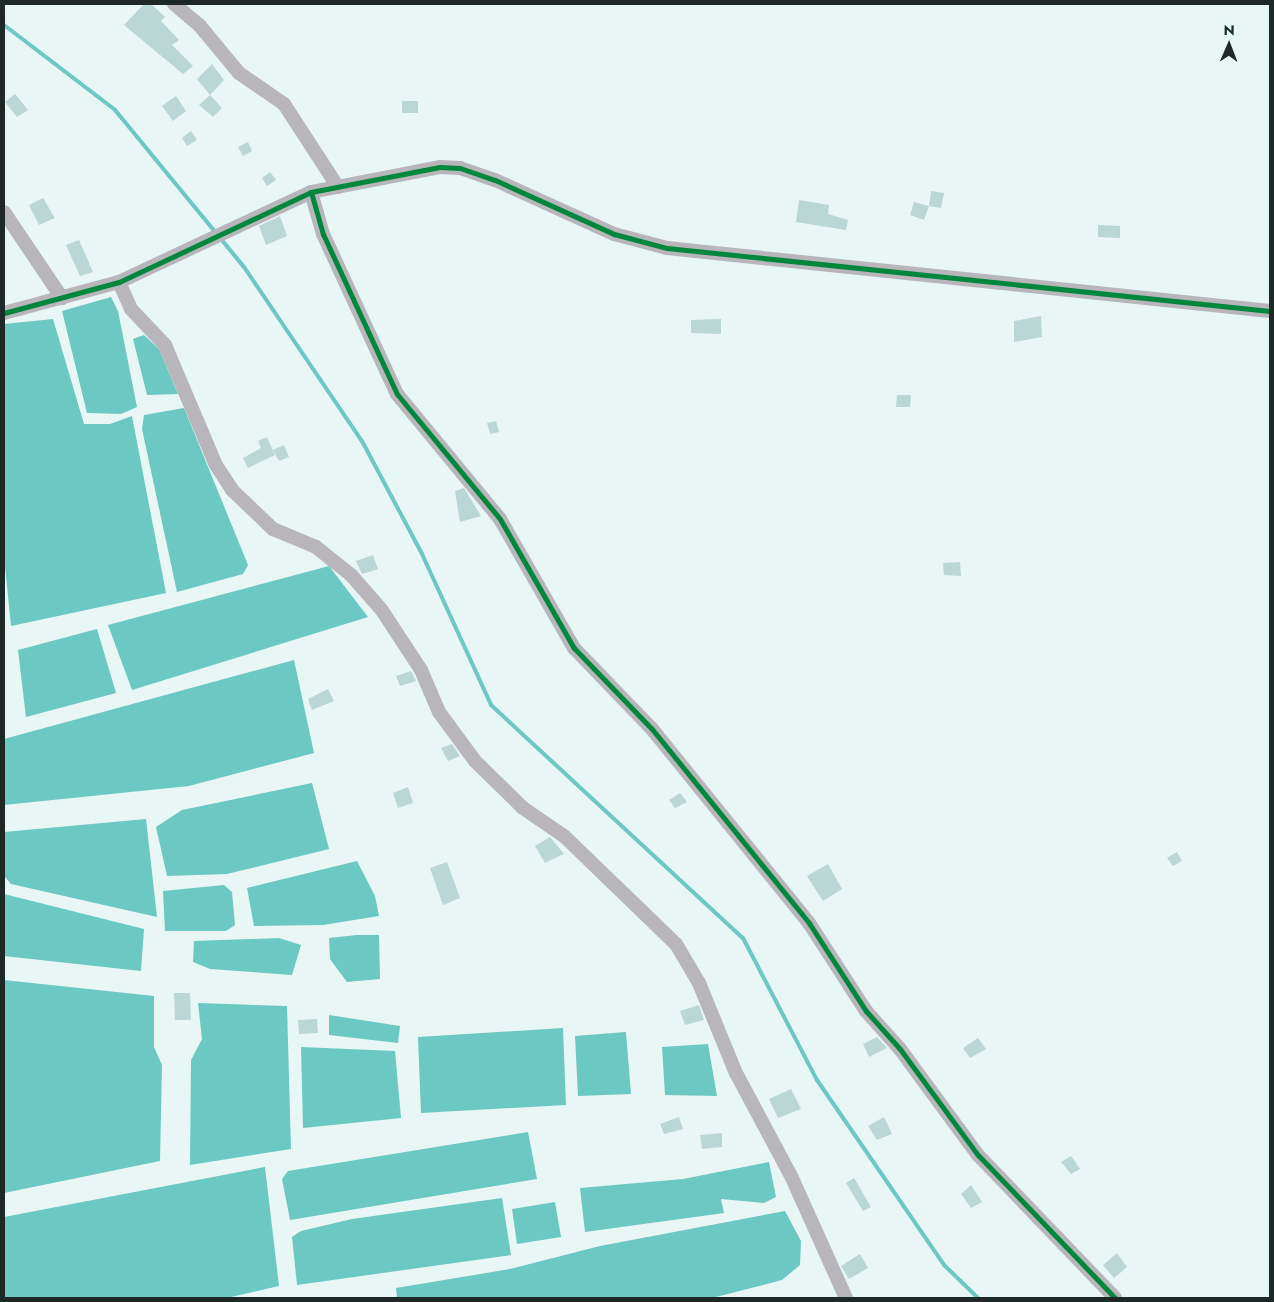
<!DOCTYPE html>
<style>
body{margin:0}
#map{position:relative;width:1274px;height:1302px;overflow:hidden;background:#e8f6f5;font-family:Jost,sans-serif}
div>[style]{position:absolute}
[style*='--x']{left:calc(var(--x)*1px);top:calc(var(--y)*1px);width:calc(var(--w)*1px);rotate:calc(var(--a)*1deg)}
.water>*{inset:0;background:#6cc8c2}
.stream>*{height:4px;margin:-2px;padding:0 2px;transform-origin:2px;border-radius:2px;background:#6cc8c2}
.building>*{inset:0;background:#bad7d5}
.minor>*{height:14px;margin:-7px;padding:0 7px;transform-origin:7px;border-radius:7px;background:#b8b5bb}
.cycleway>*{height:5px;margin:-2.5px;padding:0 2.5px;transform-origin:2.5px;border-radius:2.5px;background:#00873e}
span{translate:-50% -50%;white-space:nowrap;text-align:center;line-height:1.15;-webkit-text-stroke:5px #e2fcf9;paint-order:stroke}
.frame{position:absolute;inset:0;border:5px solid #1e2827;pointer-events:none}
.north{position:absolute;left:1204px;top:20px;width:50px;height:50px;-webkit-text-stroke:4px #e2fcf9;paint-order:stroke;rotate:1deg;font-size:14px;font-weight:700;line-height:20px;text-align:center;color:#1e2827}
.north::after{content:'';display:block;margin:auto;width:18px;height:22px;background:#1e2827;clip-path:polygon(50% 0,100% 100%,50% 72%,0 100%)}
</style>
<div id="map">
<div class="water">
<div style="clip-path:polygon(111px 297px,118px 311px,137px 407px,121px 414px,87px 413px,62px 311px)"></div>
<div style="clip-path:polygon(53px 319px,84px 424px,110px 424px,132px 416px,166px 593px,11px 626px,4px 557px,4px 324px)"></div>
<div style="clip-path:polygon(144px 335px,159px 349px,178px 394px,147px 395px,133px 339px)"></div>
<div style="clip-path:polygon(184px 408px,248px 565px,243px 574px,177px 592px,142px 429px,144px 415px)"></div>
<div style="clip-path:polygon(329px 566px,368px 617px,132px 690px,108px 625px)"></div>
<div style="clip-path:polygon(97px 629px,116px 693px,26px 717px,18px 650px)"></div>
<div style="clip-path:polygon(294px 660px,314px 753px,189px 786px,4px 805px,4px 739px)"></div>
<div style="clip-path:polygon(312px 783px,329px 849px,227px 874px,167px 876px,156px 827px,182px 810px)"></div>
<div style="clip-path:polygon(146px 819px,157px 917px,11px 884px,4px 876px,4px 832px)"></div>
<div style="clip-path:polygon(357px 861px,375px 896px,379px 916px,323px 925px,254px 926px,247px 888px)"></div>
<div style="clip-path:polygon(224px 885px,232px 892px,235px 925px,226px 931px,165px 931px,163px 891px)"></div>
<div style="clip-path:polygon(4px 894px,144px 929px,141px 971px,4px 956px)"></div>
<div style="clip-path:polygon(357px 935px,379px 935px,380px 979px,347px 982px,330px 959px,329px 938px)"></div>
<div style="clip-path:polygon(279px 938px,301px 945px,292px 975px,210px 969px,193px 962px,194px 941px)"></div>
<div style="clip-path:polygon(4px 980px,154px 996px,154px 1047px,162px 1065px,160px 1161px,4px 1193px)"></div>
<div style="clip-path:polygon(198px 1003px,287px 1006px,291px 1149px,190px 1165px,191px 1060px,202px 1039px)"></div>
<div style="clip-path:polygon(329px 1015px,400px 1026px,398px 1043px,329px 1035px)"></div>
<div style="clip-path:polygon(563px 1028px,566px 1105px,421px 1113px,418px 1037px)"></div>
<div style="clip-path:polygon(626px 1032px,631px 1094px,578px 1096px,575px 1036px)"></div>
<div style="clip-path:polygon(708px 1044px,717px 1096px,665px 1095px,662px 1047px)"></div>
<div style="clip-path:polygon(301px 1047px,395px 1051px,401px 1118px,303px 1128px)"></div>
<div style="clip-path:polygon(528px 1132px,537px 1179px,290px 1220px,282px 1179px,288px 1171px)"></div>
<div style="clip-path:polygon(769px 1162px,776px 1197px,764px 1203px,721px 1199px,724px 1213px,585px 1232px,580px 1188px,683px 1179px)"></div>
<div style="clip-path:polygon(265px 1167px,279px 1286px,227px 1298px,4px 1298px,4px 1217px)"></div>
<div style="clip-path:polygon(502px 1198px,511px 1255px,297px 1285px,292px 1237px,301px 1231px,352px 1219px)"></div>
<div style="clip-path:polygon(555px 1202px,561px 1237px,517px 1244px,512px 1209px)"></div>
<div style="clip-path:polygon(785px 1211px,801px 1241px,800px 1265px,782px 1280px,712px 1298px,397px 1298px,396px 1288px,510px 1269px,600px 1246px)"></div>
</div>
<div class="stream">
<div style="--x:4;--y:25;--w:140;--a:37.4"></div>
<div style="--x:115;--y:110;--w:203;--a:50.6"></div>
<div style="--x:244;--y:267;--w:210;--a:55.9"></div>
<div style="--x:362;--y:441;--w:128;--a:62"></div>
<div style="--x:422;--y:554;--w:166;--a:65.4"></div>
<div style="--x:491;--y:705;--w:343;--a:42.8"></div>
<div style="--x:743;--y:938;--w:160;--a:62.5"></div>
<div style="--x:817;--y:1080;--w:224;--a:55.5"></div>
<div style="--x:944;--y:1265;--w:47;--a:44.1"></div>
</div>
<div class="building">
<div style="clip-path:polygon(144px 4px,151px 4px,165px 17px,161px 21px,179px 40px,172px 45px,193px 66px,183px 74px,124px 25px)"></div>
<div style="clip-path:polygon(212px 64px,224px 80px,210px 95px,197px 79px)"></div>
<div style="clip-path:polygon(15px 94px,28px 110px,17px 117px,5px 102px)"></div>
<div style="clip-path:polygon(210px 95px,222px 108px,213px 117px,199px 105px)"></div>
<div style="clip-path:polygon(176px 96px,186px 111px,173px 121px,162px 106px)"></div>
<div style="clip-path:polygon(402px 101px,418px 101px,418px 113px,402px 113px)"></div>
<div style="clip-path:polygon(191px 131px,197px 140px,187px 146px,182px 138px)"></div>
<div style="clip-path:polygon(248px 142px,252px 151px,243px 156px,238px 147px)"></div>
<div style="clip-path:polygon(270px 172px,276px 180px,267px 186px,262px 178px)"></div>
<div style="clip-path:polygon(931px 191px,944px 193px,941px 208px,929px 206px)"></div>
<div style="clip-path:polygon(43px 198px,55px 218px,39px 225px,29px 205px)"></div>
<div style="clip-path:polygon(799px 200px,829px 205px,828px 214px,848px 220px,846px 230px,796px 222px)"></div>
<div style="clip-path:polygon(914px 202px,929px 206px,924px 220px,910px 215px)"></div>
<div style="clip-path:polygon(280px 216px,287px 236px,266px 245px,259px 226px)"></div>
<div style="clip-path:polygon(1098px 225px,1120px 226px,1120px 238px,1098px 237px)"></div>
<div style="clip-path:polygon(79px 240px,93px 272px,80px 276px,66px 245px)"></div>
<div style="clip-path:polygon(1041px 316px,1042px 337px,1014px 342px,1014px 321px)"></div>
<div style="clip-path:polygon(721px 319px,721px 334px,691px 333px,691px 320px)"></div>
<div style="clip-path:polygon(897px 395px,911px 395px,910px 407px,896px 407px)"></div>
<div style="clip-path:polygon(496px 421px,499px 432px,490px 434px,487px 423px)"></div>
<div style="clip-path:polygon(267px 437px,275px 455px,248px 468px,243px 458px,261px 448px,258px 441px)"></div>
<div style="clip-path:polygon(284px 445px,289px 457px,279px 461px,273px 450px)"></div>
<div style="clip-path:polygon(464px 488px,481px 516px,460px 522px,455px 491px)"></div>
<div style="clip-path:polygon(373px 555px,378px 569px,362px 574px,356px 561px)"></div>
<div style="clip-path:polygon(960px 562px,961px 576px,944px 575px,943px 563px)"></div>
<div style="clip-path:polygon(411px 671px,416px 681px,400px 686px,396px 676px)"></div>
<div style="clip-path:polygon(328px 689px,334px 701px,312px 710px,308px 699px)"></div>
<div style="clip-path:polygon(452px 744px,460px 756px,448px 761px,441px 748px)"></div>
<div style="clip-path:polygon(408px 787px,413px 803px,398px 808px,393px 793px)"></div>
<div style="clip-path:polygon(680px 793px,687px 802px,675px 808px,669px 800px)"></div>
<div style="clip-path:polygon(550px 837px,564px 854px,545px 863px,535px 846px)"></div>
<div style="clip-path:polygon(1177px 852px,1182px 861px,1173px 866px,1167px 858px)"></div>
<div style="clip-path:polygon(447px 862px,460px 898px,443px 905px,430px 868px)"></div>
<div style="clip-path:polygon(828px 864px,842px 889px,823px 901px,807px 876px)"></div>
<div style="clip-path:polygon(174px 993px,190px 993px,191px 1020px,175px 1020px)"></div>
<div style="clip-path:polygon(699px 1005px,704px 1020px,685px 1025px,680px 1011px)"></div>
<div style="clip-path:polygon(317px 1019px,318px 1033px,299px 1034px,298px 1020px)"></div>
<div style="clip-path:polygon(877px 1037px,887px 1048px,869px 1057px,863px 1044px)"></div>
<div style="clip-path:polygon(978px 1038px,986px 1049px,970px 1058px,963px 1048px)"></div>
<div style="clip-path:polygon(791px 1089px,801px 1109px,778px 1118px,769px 1099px)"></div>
<div style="clip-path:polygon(679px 1117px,683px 1129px,664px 1134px,660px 1124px)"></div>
<div style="clip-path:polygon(884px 1117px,892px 1134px,877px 1140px,868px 1126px)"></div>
<div style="clip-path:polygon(722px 1133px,722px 1147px,702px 1149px,700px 1135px)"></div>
<div style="clip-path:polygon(1071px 1156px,1080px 1169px,1071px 1174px,1061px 1162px)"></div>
<div style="clip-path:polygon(854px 1178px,871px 1207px,863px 1211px,846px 1183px)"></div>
<div style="clip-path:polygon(971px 1185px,982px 1202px,971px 1208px,961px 1194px)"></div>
<div style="clip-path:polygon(1117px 1253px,1127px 1267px,1114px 1278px,1103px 1265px)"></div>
<div style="clip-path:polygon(860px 1254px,868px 1268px,849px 1279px,841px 1266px)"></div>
</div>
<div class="minor">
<div style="--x:174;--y:4;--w:34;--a:40"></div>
<div style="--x:200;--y:26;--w:61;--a:50.3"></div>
<div style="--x:239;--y:73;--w:55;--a:34.6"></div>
<div style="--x:284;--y:104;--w:99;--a:57"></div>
<div style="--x:311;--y:192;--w:44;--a:74.1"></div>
<div style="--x:323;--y:234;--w:176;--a:65.2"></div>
<div style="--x:397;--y:394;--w:162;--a:50.5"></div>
<div style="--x:500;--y:519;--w:149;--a:60.2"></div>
<div style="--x:574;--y:648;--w:112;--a:46.1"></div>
<div style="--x:652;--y:729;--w:250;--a:51"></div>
<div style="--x:809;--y:923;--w:105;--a:57.1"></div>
<div style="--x:866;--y:1011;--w:51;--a:48.2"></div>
<div style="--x:900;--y:1049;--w:132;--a:53.7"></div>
<div style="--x:978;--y:1155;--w:198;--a:46.2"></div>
<div style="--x:4;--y:212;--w:104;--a:56"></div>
<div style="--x:119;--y:282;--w:30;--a:66"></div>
<div style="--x:131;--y:309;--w:50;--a:46.6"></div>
<div style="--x:165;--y:345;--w:130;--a:67"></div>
<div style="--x:216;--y:465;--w:30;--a:57"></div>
<div style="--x:232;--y:490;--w:57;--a:43.6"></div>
<div style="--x:273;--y:529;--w:47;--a:22.7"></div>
<div style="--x:316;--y:547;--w:45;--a:38.7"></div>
<div style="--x:351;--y:575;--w:45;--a:48.6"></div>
<div style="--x:381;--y:609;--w:73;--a:56.7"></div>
<div style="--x:421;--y:670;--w:46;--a:66.8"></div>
<div style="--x:439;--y:712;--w:61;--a:53.7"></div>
<div style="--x:475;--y:761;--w:67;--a:44.4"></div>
<div style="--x:523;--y:808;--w:50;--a:34.3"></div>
<div style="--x:564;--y:836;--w:156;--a:44"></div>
<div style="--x:676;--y:944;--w:45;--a:59.5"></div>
<div style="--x:699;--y:983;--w:97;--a:67.7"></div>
<div style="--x:736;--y:1073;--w:119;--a:61.9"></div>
<div style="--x:792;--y:1178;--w:132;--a:65.8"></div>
<div style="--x:4;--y:313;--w:119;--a:-15.1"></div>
<div style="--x:119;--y:282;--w:212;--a:-25.1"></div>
<div style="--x:311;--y:192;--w:131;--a:-11"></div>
<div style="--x:440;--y:167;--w:20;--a:3"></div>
<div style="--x:460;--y:168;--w:37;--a:19"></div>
<div style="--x:495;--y:180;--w:131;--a:24.4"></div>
<div style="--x:614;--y:234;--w:55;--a:14.8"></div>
<div style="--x:667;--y:248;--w:606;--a:5.96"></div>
</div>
<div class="cycleway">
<div style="--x:311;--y:192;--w:44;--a:74.1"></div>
<div style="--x:323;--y:234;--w:176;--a:65.2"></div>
<div style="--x:397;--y:394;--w:162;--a:50.5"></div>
<div style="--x:500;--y:519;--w:149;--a:60.2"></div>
<div style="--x:574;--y:648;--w:112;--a:46.1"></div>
<div style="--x:652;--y:729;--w:250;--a:51"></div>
<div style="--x:809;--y:923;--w:105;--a:57.1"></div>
<div style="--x:866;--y:1011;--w:51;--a:48.2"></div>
<div style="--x:900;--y:1049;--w:132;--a:53.7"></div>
<div style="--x:978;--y:1155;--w:198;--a:46.2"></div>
<div style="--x:4;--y:313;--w:119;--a:-15.1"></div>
<div style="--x:119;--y:282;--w:212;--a:-25.1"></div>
<div style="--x:311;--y:192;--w:131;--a:-11"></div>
<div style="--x:440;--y:167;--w:20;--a:3"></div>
<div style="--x:460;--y:168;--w:37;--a:19"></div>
<div style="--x:495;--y:180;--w:131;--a:24.4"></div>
<div style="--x:614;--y:234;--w:55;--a:14.8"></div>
<div style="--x:667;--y:248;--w:606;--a:5.96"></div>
</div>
<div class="frame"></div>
<div class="north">N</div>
</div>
